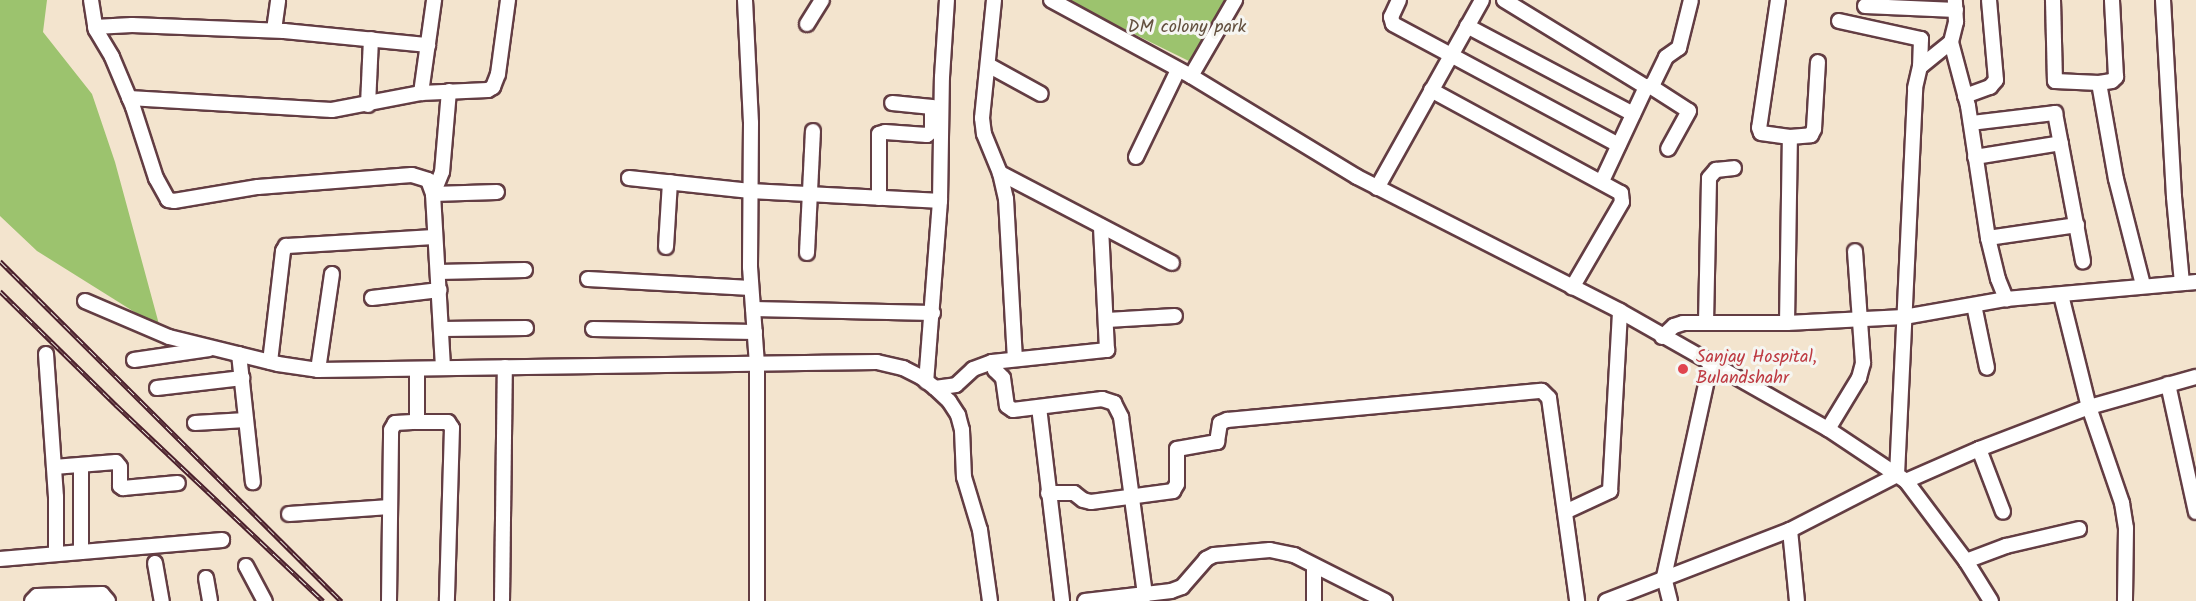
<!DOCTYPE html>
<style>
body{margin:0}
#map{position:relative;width:2196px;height:601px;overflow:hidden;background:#f3e4ce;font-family:Kalam,sans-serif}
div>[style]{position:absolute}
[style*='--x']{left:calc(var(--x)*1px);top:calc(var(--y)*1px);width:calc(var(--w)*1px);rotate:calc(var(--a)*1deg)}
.green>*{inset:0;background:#9cc36e}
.roads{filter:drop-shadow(2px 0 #633d43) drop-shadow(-2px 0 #633d43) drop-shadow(0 2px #633d43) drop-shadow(0 -2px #633d43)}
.minor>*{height:14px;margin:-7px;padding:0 7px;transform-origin:7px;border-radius:7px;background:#fff}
.rail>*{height:5px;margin-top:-2.5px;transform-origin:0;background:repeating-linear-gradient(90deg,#f6f6f2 0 9px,#4a1f2b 0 18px);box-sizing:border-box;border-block:2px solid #4a1f2b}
.dots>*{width:16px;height:16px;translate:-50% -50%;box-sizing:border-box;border:3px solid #f6f6f2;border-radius:50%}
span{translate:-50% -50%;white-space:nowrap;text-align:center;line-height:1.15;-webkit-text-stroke:6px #f6f6f2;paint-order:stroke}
.park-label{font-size:18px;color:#63503f}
.health-label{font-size:18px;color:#be3a42}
.left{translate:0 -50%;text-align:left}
</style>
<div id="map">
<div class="green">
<div style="clip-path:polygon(0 0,47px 0,43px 32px,92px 94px,115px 162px,160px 328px,37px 251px,0 216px)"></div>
<div style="clip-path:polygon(1065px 0,1237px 0,1199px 66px)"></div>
</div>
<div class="roads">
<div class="minor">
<div style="--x:91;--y:0;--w:30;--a:81"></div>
<div style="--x:96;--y:30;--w:31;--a:59"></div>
<div style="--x:112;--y:57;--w:54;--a:67.2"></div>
<div style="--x:133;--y:107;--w:75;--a:72.1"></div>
<div style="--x:156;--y:178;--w:25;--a:61"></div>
<div style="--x:168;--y:200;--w:6;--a:9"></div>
<div style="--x:174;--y:201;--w:85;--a:-9.5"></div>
<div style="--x:258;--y:187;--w:154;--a:-4.5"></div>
<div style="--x:412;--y:175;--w:17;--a:17"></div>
<div style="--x:428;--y:180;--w:15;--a:70"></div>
<div style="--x:433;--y:194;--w:174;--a:86.7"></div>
<div style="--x:745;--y:0;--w:123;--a:87.2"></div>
<div style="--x:751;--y:123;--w:144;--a:90.4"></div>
<div style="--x:750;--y:267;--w:98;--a:85.9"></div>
<div style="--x:757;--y:365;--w:236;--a:90"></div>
<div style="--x:994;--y:0;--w:119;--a:95.8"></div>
<div style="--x:982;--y:118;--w:16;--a:83"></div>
<div style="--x:984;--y:134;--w:42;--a:67.7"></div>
<div style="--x:1000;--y:173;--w:27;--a:77"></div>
<div style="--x:1006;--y:199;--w:159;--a:86.8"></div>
<div style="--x:1051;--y:0;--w:159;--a:28.5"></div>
<div style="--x:1191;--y:76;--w:194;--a:31.3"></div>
<div style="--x:1357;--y:177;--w:295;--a:27"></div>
<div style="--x:1620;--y:311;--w:239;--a:29.6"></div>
<div style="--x:1828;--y:429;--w:94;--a:33.7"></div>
<div style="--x:1906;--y:481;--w:100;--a:53.1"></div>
<div style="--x:1966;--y:561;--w:47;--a:58"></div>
<div style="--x:1399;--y:0;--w:19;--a:115"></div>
<div style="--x:1391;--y:17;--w:7;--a:74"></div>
<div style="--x:1393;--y:24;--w:256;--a:28.2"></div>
<div style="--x:1504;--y:0;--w:167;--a:31.5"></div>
<div style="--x:1778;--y:0;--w:129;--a:98.4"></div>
<div style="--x:1759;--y:128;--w:5;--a:68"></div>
<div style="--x:1761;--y:133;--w:29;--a:8"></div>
<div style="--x:1790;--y:137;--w:21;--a:-5"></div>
<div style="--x:1811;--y:135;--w:7;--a:-63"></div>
<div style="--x:1814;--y:129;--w:67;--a:-86.6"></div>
<div style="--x:2053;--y:0;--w:81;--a:88.6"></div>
<div style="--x:2055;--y:81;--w:44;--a:2.6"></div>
<div style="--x:2099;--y:83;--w:97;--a:80"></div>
<div style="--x:2116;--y:179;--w:109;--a:75.7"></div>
<div style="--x:2163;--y:0;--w:197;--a:86.8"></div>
<div style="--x:2174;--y:197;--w:86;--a:84.7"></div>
<div style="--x:1865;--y:6;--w:91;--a:2.5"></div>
<div style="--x:1839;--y:21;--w:84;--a:12.4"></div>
<div style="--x:1921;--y:39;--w:28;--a:92"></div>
<div style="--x:807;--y:24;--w:28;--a:-58"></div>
<div style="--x:1467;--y:26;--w:188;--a:27.9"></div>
<div style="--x:95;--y:27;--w:37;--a:-3"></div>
<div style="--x:132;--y:25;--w:152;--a:2.3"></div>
<div style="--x:284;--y:31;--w:145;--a:5.6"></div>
<div style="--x:274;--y:30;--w:30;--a:-82"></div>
<div style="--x:1951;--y:42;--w:66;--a:75.1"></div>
<div style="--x:1968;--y:106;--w:134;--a:81.4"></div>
<div style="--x:1988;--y:238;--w:42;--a:76.3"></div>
<div style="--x:1998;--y:279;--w:22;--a:68"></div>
<div style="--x:988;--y:65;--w:60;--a:28.7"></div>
<div style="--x:1191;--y:76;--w:88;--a:-59.9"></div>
<div style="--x:2099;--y:83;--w:13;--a:-9"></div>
<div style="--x:2112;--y:81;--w:6;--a:-45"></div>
<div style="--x:2116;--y:77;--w:77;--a:-93"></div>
<div style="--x:1650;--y:86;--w:46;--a:32.7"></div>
<div style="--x:1689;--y:111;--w:43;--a:118.9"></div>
<div style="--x:1431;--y:90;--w:216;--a:28.5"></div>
<div style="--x:1621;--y:193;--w:9;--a:84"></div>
<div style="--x:1622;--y:202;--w:99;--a:120.2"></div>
<div style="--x:449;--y:91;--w:81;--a:94.9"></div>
<div style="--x:442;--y:172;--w:24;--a:112"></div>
<div style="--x:433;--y:194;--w:64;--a:-1.8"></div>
<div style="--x:421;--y:93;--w:94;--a:-82"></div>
<div style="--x:1965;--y:96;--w:27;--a:-20"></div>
<div style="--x:1990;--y:87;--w:9;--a:-49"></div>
<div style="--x:1996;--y:80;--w:80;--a:-95"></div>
<div style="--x:129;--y:98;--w:203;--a:3.4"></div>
<div style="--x:332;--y:110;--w:91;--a:-10.8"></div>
<div style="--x:421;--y:93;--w:67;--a:-2.6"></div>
<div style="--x:488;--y:90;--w:6;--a:-31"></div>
<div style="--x:493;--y:87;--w:14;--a:-69"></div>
<div style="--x:498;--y:74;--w:75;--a:-82.3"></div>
<div style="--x:368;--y:105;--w:66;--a:-87.4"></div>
<div style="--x:1971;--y:123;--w:85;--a:-6.8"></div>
<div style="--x:2055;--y:113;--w:151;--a:79.3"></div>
<div style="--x:1136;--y:157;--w:97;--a:-64.2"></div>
<div style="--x:1975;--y:157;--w:87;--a:-9.2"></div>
<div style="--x:1000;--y:173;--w:194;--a:27.6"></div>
<div style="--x:629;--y:178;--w:122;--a:6.1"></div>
<div style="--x:750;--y:191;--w:190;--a:3"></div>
<div style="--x:940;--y:201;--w:181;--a:94.4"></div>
<div style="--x:1602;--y:181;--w:104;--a:-64.9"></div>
<div style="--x:1646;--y:87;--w:8;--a:-23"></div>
<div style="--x:1653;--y:84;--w:30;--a:-64"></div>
<div style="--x:1666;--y:57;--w:16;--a:-35"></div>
<div style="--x:1679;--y:48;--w:49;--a:-76"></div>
<div style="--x:1377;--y:188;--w:215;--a:-60.8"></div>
<div style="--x:879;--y:198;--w:64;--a:-90"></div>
<div style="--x:879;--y:134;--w:6;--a:-18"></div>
<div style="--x:885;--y:132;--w:42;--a:4.1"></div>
<div style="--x:927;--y:135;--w:6;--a:-39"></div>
<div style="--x:932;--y:131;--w:24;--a:-90"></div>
<div style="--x:932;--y:107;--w:40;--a:-174.3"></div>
<div style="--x:940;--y:201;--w:124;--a:-89.1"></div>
<div style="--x:942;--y:77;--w:77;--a:-86.3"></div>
<div style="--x:1988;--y:238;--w:90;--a:-8.3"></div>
<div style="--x:666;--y:247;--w:65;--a:-86.5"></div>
<div style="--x:807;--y:253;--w:122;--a:-87.2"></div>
<div style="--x:438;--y:272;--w:87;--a:-1.3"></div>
<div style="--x:588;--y:279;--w:163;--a:3.2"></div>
<div style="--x:2061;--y:295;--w:115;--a:76"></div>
<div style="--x:2089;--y:407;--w:102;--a:71"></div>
<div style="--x:2122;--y:503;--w:25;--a:81"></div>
<div style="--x:2126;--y:528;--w:73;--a:90.8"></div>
<div style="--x:372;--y:298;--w:68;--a:-6.7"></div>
<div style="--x:85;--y:301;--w:91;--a:23.2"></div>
<div style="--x:169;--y:337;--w:112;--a:13.9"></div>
<div style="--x:278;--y:364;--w:40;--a:8.5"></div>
<div style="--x:318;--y:370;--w:559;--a:-0.82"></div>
<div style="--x:877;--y:362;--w:27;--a:13"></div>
<div style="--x:903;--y:368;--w:20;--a:27"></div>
<div style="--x:921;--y:377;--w:18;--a:38"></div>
<div style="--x:935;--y:388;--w:19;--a:43"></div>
<div style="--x:949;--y:401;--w:17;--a:57"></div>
<div style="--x:958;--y:415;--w:16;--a:75"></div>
<div style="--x:962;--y:430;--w:47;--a:87.6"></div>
<div style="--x:964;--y:477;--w:55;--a:73.2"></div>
<div style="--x:980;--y:530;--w:72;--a:82"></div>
<div style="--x:1974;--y:305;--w:64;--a:78.3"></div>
<div style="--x:753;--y:309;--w:180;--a:1.3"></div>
<div style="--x:1107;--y:320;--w:68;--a:-3.4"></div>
<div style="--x:1706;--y:323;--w:145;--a:-88.8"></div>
<div style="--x:1709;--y:178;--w:11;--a:-49"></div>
<div style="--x:1716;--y:170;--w:18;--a:-6"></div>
<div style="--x:1787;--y:323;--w:186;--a:-89.1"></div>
<div style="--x:442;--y:329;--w:84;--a:-0.7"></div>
<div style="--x:593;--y:329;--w:162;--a:1.1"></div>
<div style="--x:1662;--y:337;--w:16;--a:-43"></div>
<div style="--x:1674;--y:326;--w:9;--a:-18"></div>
<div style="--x:1683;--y:323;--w:104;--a:0"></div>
<div style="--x:1787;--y:323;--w:117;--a:-2.9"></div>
<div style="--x:1904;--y:317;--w:104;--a:-10"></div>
<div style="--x:2006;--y:299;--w:191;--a:-5.1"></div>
<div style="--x:46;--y:354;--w:143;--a:86"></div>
<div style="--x:56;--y:497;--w:57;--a:90"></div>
<div style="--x:239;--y:354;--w:129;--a:83.8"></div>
<div style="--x:134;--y:360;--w:76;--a:-8.3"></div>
<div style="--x:270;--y:362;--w:112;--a:-83.3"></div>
<div style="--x:283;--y:251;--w:6;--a:-59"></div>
<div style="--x:286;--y:246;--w:149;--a:-3.5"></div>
<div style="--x:992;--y:362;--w:9;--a:69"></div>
<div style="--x:995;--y:370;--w:11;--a:45"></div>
<div style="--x:1003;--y:378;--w:28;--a:82"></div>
<div style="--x:1007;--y:406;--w:7;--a:34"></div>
<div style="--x:1013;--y:410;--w:90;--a:-7"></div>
<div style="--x:1102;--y:399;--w:13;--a:18"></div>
<div style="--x:1114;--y:403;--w:16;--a:63"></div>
<div style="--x:1121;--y:417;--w:180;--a:82.3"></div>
<div style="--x:417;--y:369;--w:53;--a:90"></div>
<div style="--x:318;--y:370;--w:97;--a:-81.7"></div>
<div style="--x:2168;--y:384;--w:131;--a:77.7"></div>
<div style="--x:157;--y:388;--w:86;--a:-6.7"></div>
<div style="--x:935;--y:388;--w:21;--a:-8"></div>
<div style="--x:956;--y:385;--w:23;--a:-43"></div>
<div style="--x:973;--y:369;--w:20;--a:-20"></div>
<div style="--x:992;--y:362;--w:116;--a:-6"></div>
<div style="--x:1107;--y:350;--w:124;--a:-92.8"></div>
<div style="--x:1039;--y:407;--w:195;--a:83.2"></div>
<div style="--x:195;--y:423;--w:51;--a:-3.4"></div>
<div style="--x:1828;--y:429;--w:60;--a:-58.7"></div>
<div style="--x:1859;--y:378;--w:16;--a:-75"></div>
<div style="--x:1863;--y:363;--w:112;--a:-94.1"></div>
<div style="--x:1979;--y:449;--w:67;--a:69.1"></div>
<div style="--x:81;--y:465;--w:87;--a:90"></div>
<div style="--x:54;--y:467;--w:62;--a:-4.6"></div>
<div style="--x:116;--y:462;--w:6;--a:51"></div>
<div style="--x:120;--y:467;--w:19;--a:90"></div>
<div style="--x:120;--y:486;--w:4;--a:34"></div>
<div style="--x:123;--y:488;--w:55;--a:-5.2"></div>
<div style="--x:1906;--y:481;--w:80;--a:-23.7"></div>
<div style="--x:1979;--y:449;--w:118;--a:-20.9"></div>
<div style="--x:2089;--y:407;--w:111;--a:-15.7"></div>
<div style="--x:1048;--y:493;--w:26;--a:0"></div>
<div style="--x:1074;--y:493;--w:11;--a:38"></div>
<div style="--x:1083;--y:500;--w:8;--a:14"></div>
<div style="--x:1091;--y:502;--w:83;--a:-7.6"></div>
<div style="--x:1173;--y:491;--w:8;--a:-60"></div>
<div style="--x:1177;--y:484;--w:35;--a:-90"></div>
<div style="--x:1177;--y:449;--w:41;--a:-9.9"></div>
<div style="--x:1217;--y:442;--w:19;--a:-81"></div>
<div style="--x:1220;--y:423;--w:8;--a:-23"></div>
<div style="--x:1227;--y:420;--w:316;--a:-5.3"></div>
<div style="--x:1542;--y:391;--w:10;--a:45"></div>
<div style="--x:1549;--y:398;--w:205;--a:82.1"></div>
<div style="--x:1565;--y:512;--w:50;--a:-25"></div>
<div style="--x:1610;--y:491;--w:180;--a:-86.8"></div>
<div style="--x:289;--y:514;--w:101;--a:-4"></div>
<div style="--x:1790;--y:530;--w:71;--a:84.4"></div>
<div style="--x:0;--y:559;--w:223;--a:-4.9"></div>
<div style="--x:1966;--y:561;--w:43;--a:-20.6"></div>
<div style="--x:2006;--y:546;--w:75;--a:-13.1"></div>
<div style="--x:155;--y:563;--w:39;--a:80"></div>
<div style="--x:246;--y:566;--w:40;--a:62"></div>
<div style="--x:206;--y:578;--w:23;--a:80"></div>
<div style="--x:32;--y:601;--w:7;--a:-45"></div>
<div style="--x:37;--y:596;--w:65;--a:-1.8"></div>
<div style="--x:102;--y:594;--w:9;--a:49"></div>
<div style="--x:389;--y:601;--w:171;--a:-89.3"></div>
<div style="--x:391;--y:430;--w:8;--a:-60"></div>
<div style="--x:395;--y:423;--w:22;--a:-3"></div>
<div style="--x:417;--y:422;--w:31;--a:0"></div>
<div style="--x:448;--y:422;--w:7;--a:56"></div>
<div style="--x:452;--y:428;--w:173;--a:91.7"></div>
<div style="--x:502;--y:601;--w:234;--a:-89.3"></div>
<div style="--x:1085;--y:601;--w:87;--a:-6.6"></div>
<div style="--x:1171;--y:591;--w:12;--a:-20"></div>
<div style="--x:1182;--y:587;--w:37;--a:-49"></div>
<div style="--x:1206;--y:559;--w:9;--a:-27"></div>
<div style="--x:1214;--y:555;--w:56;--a:-5.1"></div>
<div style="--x:1270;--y:550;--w:25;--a:12"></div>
<div style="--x:1294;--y:555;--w:102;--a:26.8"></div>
<div style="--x:1314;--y:601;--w:35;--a:-90"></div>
<div style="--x:1606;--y:601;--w:197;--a:-21.1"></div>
<div style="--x:1790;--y:530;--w:120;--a:-27.2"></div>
<div style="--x:1897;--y:475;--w:387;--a:-87.3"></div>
<div style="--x:1915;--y:88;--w:22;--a:-77"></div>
<div style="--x:1920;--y:67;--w:40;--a:-39"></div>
<div style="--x:1951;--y:42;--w:21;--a:-76"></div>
<div style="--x:1956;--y:22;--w:22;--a:-93"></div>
<div style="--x:1670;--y:601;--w:25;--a:-104"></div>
<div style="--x:1664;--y:577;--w:220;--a:-77.7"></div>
</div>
</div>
<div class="rail">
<div style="--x:0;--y:261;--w:482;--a:44.9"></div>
<div style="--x:0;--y:291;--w:163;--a:44.5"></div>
<div style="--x:116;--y:405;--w:285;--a:43.4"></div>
</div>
<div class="dots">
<div style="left:1683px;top:369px;background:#e0444e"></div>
</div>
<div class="park-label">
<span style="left:1187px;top:28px">DM colony park</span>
</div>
<div class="health-label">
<span class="left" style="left:1696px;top:369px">Sanjay Hospital,<br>Bulandshahr</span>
</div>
</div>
